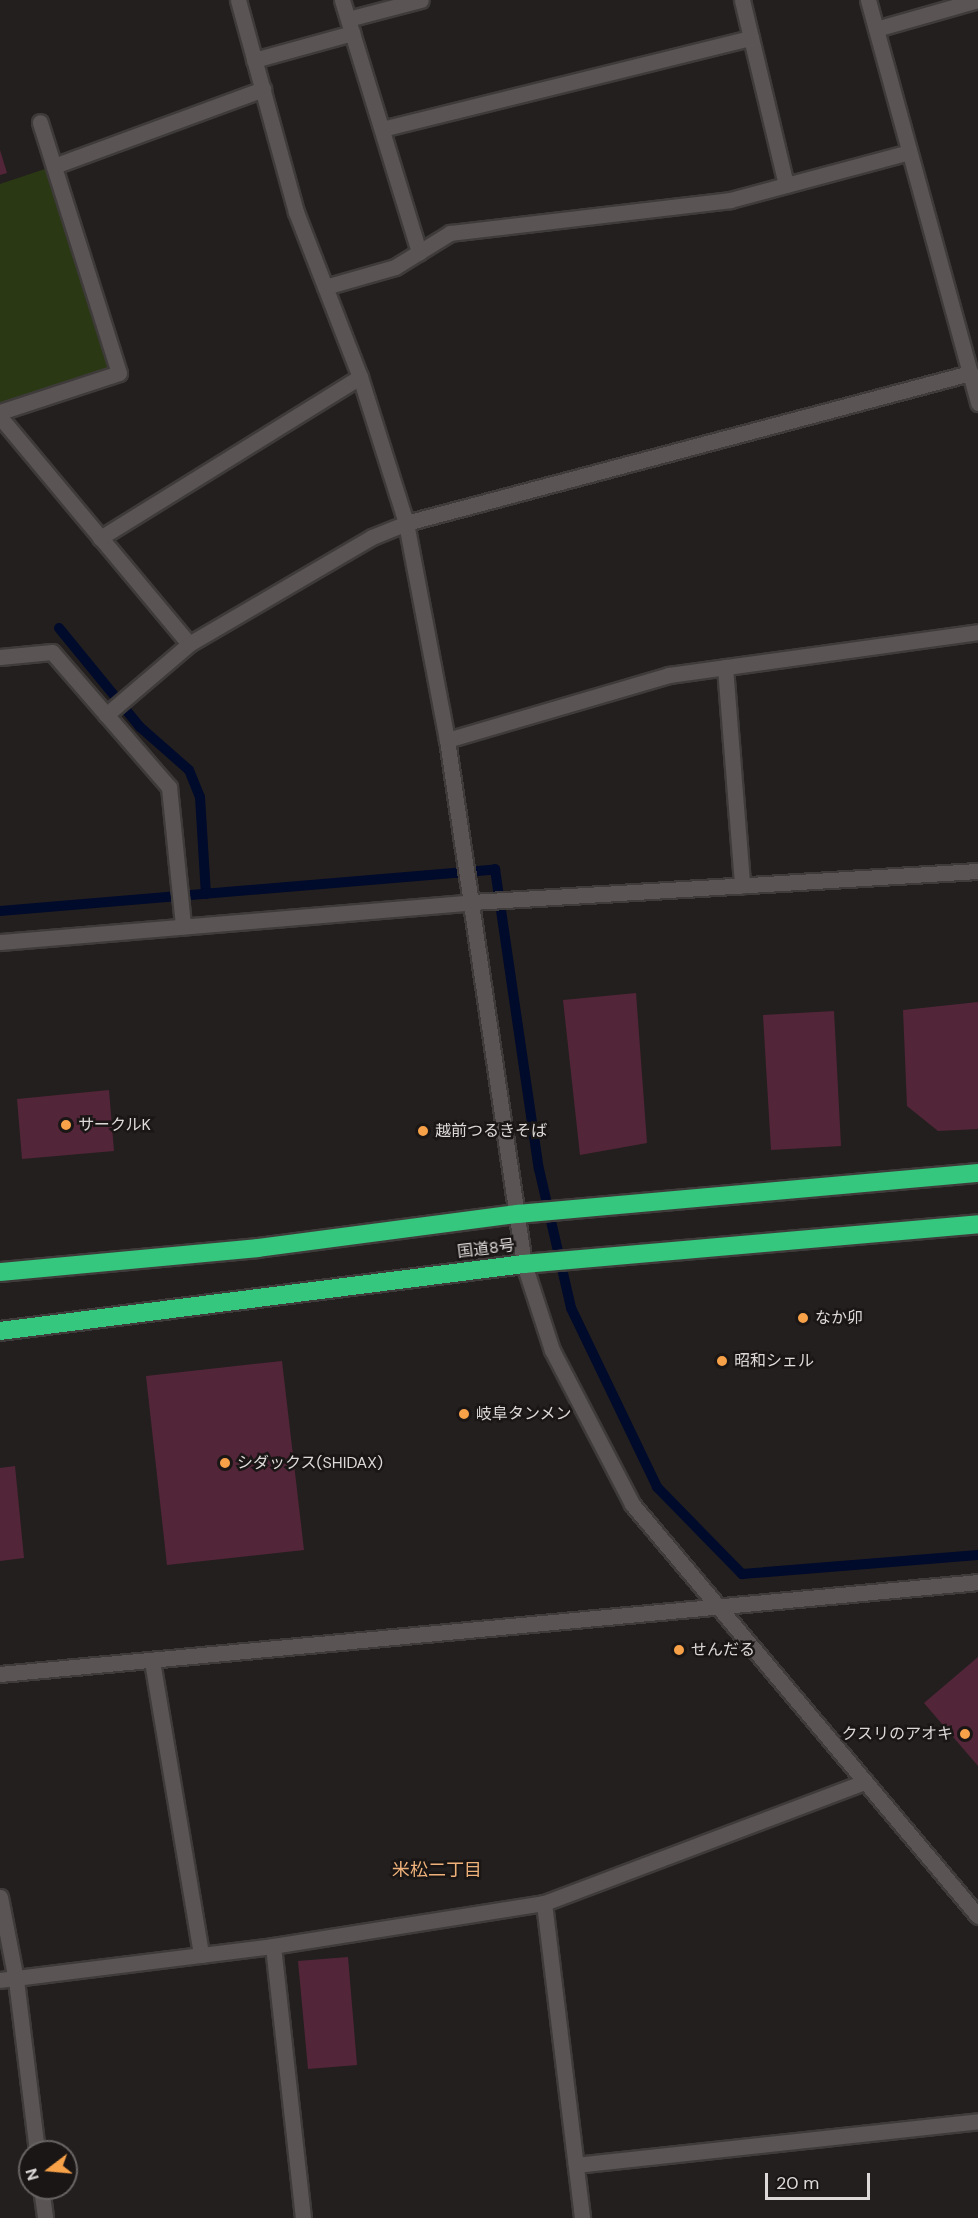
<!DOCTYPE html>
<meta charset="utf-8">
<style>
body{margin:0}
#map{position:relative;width:978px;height:2218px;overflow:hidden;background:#231f1e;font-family:"DM Sans","Noto Sans JP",sans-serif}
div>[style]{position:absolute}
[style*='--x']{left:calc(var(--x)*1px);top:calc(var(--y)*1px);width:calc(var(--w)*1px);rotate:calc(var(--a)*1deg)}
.green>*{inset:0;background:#2a3813}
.stream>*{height:10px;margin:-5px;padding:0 5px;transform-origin:5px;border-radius:5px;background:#000a2b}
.building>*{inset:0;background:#532539}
.roads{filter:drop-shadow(2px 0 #3e3b3a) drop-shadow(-2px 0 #3e3b3a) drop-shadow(0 2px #3e3b3a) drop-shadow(0 -2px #3e3b3a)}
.minor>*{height:15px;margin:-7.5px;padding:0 7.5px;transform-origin:7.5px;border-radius:7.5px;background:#5a5554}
.highway>*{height:18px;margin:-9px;padding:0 9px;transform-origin:9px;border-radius:9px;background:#35c77d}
.dots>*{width:16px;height:16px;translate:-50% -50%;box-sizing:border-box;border:3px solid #1a1615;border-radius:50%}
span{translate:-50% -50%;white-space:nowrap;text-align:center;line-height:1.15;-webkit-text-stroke:5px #1a1615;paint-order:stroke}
.poi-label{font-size:16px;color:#dcd9d8}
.left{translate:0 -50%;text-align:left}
.right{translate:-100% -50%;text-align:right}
.street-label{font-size:16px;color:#dcd9d8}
.neighbourhood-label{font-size:18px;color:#eeb17a}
.north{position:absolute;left:18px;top:2140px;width:60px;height:60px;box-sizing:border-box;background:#1a1615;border:2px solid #686463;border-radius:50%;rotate:254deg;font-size:16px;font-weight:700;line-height:24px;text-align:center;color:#dcd9d8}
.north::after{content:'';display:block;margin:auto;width:21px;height:27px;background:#f7a149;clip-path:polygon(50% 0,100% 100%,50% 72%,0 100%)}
.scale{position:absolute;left:765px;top:2173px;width:105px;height:27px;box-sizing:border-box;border:3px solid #dcd9d8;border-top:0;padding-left:8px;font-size:18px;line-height:21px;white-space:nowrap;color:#dcd9d8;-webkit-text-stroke:4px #1a1615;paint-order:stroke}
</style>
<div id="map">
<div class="green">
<div style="clip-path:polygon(54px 166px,119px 373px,0 406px,0 184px)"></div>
</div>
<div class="stream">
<div style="--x:59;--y:628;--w:128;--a:50.7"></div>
<div style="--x:140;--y:727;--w:65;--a:41.3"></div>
<div style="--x:189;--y:770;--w:29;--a:68"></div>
<div style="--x:200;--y:797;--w:97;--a:86.5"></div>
<div style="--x:0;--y:911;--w:497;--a:-4.8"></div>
<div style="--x:495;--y:869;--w:303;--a:81.7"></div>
<div style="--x:539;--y:1169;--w:143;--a:77"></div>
<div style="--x:571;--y:1308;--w:199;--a:64.3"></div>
<div style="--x:657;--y:1487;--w:122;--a:45.7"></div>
<div style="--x:742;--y:1574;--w:237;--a:-4.6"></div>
</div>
<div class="building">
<div style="clip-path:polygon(0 150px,7px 173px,0 175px)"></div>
<div style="clip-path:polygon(636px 993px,647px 1143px,580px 1155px,563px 1000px)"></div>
<div style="clip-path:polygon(978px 1002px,978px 1129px,938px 1131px,907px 1106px,903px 1010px)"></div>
<div style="clip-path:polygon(834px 1011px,841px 1146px,771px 1150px,763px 1015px)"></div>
<div style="clip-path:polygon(109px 1090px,114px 1151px,22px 1159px,17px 1099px)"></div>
<div style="clip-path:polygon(282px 1361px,304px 1550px,167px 1565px,146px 1376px)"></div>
<div style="clip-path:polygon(15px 1466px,24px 1558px,0 1561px,0 1468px)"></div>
<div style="clip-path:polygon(978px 1657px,978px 1766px,924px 1703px)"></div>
<div style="clip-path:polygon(348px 1957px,357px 2065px,308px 2069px,298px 1961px)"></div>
</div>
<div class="roads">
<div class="minor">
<div style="--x:238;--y:0;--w:220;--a:74.7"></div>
<div style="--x:296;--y:212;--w:177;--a:68.8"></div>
<div style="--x:360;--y:377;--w:153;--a:72.5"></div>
<div style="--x:406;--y:523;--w:221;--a:79.3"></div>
<div style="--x:447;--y:740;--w:530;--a:81.64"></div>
<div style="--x:524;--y:1264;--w:90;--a:72"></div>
<div style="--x:552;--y:1350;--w:174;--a:62.5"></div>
<div style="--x:632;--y:1504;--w:538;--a:49.98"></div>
<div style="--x:342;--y:0;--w:264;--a:73"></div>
<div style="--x:742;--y:0;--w:190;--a:76.6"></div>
<div style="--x:868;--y:0;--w:418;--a:74.7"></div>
<div style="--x:348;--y:19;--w:75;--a:-14.6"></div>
<div style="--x:876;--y:29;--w:106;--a:-15.9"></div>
<div style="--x:254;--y:60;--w:102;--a:-15.4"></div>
<div style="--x:382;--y:129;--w:380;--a:-13.9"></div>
<div style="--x:54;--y:166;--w:223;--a:-20.2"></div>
<div style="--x:325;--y:287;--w:73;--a:-15.9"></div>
<div style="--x:395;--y:267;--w:65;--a:-31.7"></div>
<div style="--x:450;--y:233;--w:282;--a:-6.7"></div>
<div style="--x:730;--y:200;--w:185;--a:-15"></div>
<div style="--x:0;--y:412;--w:125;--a:-18.1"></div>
<div style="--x:119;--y:373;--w:263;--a:-107.5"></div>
<div style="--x:0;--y:417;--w:295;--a:50.2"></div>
<div style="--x:100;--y:538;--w:306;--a:-31.8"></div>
<div style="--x:0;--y:657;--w:52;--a:-5.5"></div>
<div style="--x:52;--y:652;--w:179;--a:49.1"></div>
<div style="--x:169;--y:787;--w:140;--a:84.2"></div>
<div style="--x:725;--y:667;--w:219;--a:85.5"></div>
<div style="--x:106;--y:715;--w:109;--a:-40.5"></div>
<div style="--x:189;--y:644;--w:212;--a:-30.3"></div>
<div style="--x:372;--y:537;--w:37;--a:-22"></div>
<div style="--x:406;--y:523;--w:584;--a:-14.89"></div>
<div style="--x:447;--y:740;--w:231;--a:-16.3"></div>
<div style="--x:669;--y:675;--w:312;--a:-7.9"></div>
<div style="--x:0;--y:942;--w:474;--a:-4.8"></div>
<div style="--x:472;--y:902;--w:507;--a:-3.51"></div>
<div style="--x:152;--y:1661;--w:298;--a:80.5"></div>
<div style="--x:0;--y:1674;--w:982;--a:-5.37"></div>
<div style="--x:0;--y:1897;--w:85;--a:79.1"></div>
<div style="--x:16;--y:1980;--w:173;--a:83"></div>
<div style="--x:544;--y:1903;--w:317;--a:83.1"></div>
<div style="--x:273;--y:1946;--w:274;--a:83.7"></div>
<div style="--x:0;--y:1980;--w:275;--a:-7.1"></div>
<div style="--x:273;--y:1946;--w:274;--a:-9"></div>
<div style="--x:544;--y:1903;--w:342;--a:-20.7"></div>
<div style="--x:576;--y:2165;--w:404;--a:-6.2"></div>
<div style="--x:41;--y:2188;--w:30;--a:82"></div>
</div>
<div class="highway">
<div style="--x:0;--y:1272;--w:259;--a:-5.3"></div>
<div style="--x:258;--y:1248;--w:262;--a:-7.5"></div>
<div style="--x:518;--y:1214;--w:462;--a:-5.1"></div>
<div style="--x:0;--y:1331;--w:528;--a:-7.29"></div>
<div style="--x:524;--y:1264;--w:456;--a:-5"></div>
</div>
</div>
<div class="dots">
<div style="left:66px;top:1125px;background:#f7a149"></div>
<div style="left:423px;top:1131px;background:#f7a149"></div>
<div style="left:803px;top:1318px;background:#f7a149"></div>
<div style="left:722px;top:1361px;background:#f7a149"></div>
<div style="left:464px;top:1414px;background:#f7a149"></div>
<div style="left:225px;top:1463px;background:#f7a149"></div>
<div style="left:679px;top:1650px;background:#f7a149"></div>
<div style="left:965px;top:1734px;background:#f7a149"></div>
</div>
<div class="poi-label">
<span class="left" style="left:78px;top:1125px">サークルK</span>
<span class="left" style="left:435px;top:1131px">越前つるきそば</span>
<span class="left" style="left:815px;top:1318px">なか卯</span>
<span class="left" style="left:734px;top:1361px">昭和シェル</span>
<span class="left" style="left:476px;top:1414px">岐阜タンメン</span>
<span class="left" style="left:237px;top:1463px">シダックス(SHIDAX)</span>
<span class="left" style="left:691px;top:1650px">せんだる</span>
<span class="right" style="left:953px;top:1734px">クスリのアオキ</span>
</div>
<div class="street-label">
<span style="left:486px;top:1249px;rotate:-7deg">国道8号</span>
</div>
<div class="neighbourhood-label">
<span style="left:437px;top:1870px">米松二丁目</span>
</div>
<div class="north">N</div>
<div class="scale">20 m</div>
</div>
